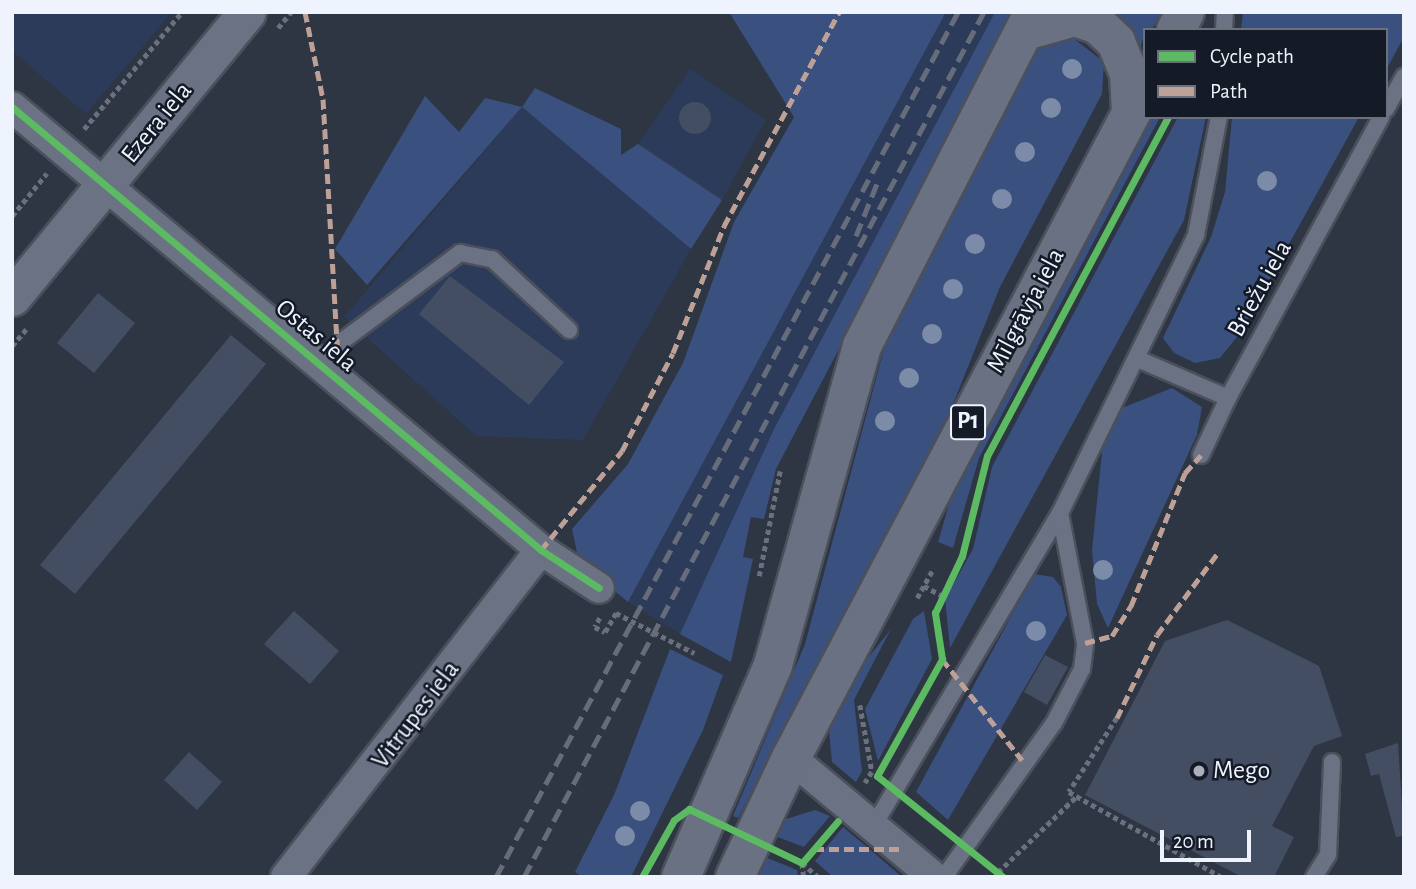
<!DOCTYPE html>
<meta charset="utf-8">
<style>
body{margin:0}
#map{position:relative;width:1416px;height:889px;overflow:hidden;background:#2e3543;font-family:"Alegreya Sans",sans-serif}
div>[style]{position:absolute}
[style*='--x']{left:calc(var(--x)*1px);top:calc(var(--y)*1px);width:calc(var(--w)*1px);rotate:calc(var(--a)*1deg)}
.built>*{inset:0;background:#2c3b59}
.green>*{inset:0;background:#3a507f}
.building>*{inset:0;background:#444e62}
.round{border-radius:50%}
.path>*{height:4.5px;margin-top:-2.25px;transform-origin:0;background:repeating-linear-gradient(90deg,#6a707e 0 5px,transparent 0 8.5px)}
.roads{filter:drop-shadow(2px 0 #4b505b) drop-shadow(-2px 0 #4b505b) drop-shadow(0 2px #4b505b) drop-shadow(0 -2px #4b505b)}
.service>*{height:16px;margin:-8px;padding:0 8px;transform-origin:8px;border-radius:8px;background:#6a7284}
.minor>*{height:30px;margin:-15px;padding:0 15px;transform-origin:15px;border-radius:15px;background:#6a7284}
.tertiary>*{height:37px;margin:-18.5px;padding:0 18.5px;transform-origin:18.5px;border-radius:18.5px;background:#6a7284}
.primary>*{height:38px;margin:-19px;padding:0 19px;transform-origin:19px;border-radius:19px;background:#6a7182}
.rail>*{height:5px;margin-top:-2.5px;transform-origin:0;background:repeating-linear-gradient(90deg,#666c7a 0 14px,transparent 0 21px)}
.quiet>*{height:5px;margin-top:-2.5px;transform-origin:0;background:repeating-linear-gradient(90deg,#bda197 0 10px,transparent 0 15px)}
.cycleway>*{height:7px;margin:-3.5px;padding:0 3.5px;transform-origin:3.5px;border-radius:3.5px;background:#5cba63}
.trees>*{width:20px;height:20px;margin:-10px;border-radius:50%;background:#7c8ba8}
.dots>*{width:19px;height:19px;translate:-50% -50%;box-sizing:border-box;border:4px solid #141a26;border-radius:50%}
span{translate:-50% -50%;white-space:nowrap;text-align:center;line-height:1.15;-webkit-text-stroke:5px #141a26;paint-order:stroke}
.shield-label span{padding:2px 5px;background:#141a26;border:2px solid;border-radius:5px;-webkit-text-stroke-width:0}
.shield-label{font-size:24px;color:#eef3fd;font-weight:700}
.street-label{font-size:26px;color:#eef3fd}
.poi-label{font-size:26px;color:#eef3fd}
.left{translate:0 -50%;text-align:left}
.frame{position:absolute;inset:0;border:14px solid #eef3fd;pointer-events:none}
.legend{position:absolute;left:1143px;top:28px;width:245px;height:91px;box-sizing:border-box;background:#141a26;border:2px solid #6b717c;margin:0;padding:9px 12px;list-style:none;font-size:21px;color:#eef3fd}
.legend li{display:flex;align-items:center;gap:14px;height:35px}
.legend b{width:35px;border:2px solid #6b717c}
.scale{position:absolute;left:1160px;top:830px;width:91px;height:32px;box-sizing:border-box;border:4px solid #eef3fd;border-top:0;padding-left:9px;font-size:21px;line-height:24px;white-space:nowrap;color:#eef3fd;-webkit-text-stroke:5px #141a26;paint-order:stroke}
</style>
<div id="map">
<div class="built">
<div style="clip-path:polygon(12px 12px,172px 12px,86px 114px,12px 51px)"></div>
<div style="clip-path:polygon(946px 12px,995px 12px,774px 429px,680px 634px,628px 602px)"></div>
<div style="clip-path:polygon(690px 69px,766px 120px,722px 200px,638px 144px)"></div>
<div style="clip-path:polygon(522px 107px,691px 249px,583px 440px,476px 436px,344px 317px)"></div>
</div>
<div class="green">
<div style="clip-path:polygon(729px 12px,946px 12px,628px 602px,579px 562px,572px 529px,628px 464px,683px 363px,734px 222px,794px 117px)"></div>
<div style="clip-path:polygon(995px 12px,1016px 12px,776px 469px,764px 519px,751px 517px,743px 557px,753px 559px,731px 662px,680px 634px,774px 429px)"></div>
<div style="clip-path:polygon(1106px 12px,1161px 12px,1152px 30px,1145px 30px,1139px 54px)"></div>
<div style="clip-path:polygon(1243px 12px,1404px 12px,1404px 37px,1386px 70px,1386px 30px,1241px 30px)"></div>
<div style="clip-path:polygon(1073px 38px,1104px 62px,1102px 94px,1000px 287px,949px 414px,738px 818px,733px 816px,805px 644px,884px 349px,914px 279px,1036px 51px,1054px 39px)"></div>
<div style="clip-path:polygon(535px 88px,621px 129px,621px 155px,638px 144px,722px 200px,691px 249px,522px 107px,367px 285px,335px 249px,425px 96px,459px 132px,485px 98px,522px 107px)"></div>
<div style="clip-path:polygon(1148px 117px,1160px 117px,979px 458px,953px 548px,938px 542px,957px 477px)"></div>
<div style="clip-path:polygon(1178px 117px,1206px 117px,1184px 220px,950px 648px,945px 599px,973px 549px,992px 467px)"></div>
<div style="clip-path:polygon(1232px 117px,1359px 117px,1240px 333px,1220px 358px,1195px 363px,1174px 353px,1163px 338px,1211px 237px,1225px 192px)"></div>
<div style="clip-path:polygon(1172px 388px,1202px 407px,1197px 435px,1108px 628px,1097px 604px,1092px 550px,1103px 442px,1122px 408px)"></div>
<div style="clip-path:polygon(1034px 574px,1053px 577px,1061px 587px,1067px 615px,948px 820px,916px 792px)"></div>
<div style="clip-path:polygon(924px 611px,932px 659px,878px 761px,865px 709px,913px 619px)"></div>
<div style="clip-path:polygon(891px 629px,854px 700px,862px 771px,856px 782px,832px 762px,829px 731px,855px 674px)"></div>
<div style="clip-path:polygon(670px 649px,723px 675px,703px 730px,631px 877px,582px 877px,575px 872px,614px 795px)"></div>
<div style="clip-path:polygon(815px 810px,830px 816px,804px 847px,775px 836px,783px 820px)"></div>
<div style="clip-path:polygon(843px 827px,873px 852px,902px 877px,833px 877px,815px 861px)"></div>
<div style="clip-path:polygon(765px 857px,797px 870px,798px 877px,755px 877px)"></div>
</div>
<div class="building">
<div class="round" style="left:679px;top:102px;width:32px;height:32px"></div>
<div style="clip-path:polygon(450px 276px,564px 362px,529px 405px,419px 314px)"></div>
<div style="clip-path:polygon(98px 293px,135px 323px,94px 373px,57px 343px)"></div>
<div style="clip-path:polygon(231px 335px,266px 364px,75px 594px,40px 565px)"></div>
<div style="clip-path:polygon(294px 611px,339px 651px,310px 684px,264px 644px)"></div>
<div style="clip-path:polygon(1227px 620px,1319px 666px,1342px 736px,1314px 746px,1272px 826px,1294px 837px,1274px 877px,1242px 877px,1085px 795px,1165px 641px)"></div>
<div style="clip-path:polygon(1045px 655px,1068px 667px,1047px 705px,1024px 692px)"></div>
<div style="clip-path:polygon(1398px 743px,1404px 836px,1396px 837px,1379px 774px,1371px 776px,1365px 754px)"></div>
<div style="clip-path:polygon(189px 752px,222px 782px,197px 810px,164px 780px)"></div>
</div>
<div class="path">
<div style="--x:278;--y:28;--w:21;--a:-51"></div>
<div style="--x:84;--y:129;--w:153;--a:-50.1"></div>
<div style="--x:12;--y:216;--w:55;--a:-50.9"></div>
<div style="--x:12;--y:346;--w:25;--a:-50"></div>
<div style="--x:759;--y:576;--w:107;--a:-78.7"></div>
<div style="--x:924;--y:586;--w:21;--a:28"></div>
<div style="--x:917;--y:598;--w:31;--a:-61"></div>
<div style="--x:600;--y:618;--w:10;--a:119"></div>
<div style="--x:595;--y:627;--w:11;--a:27"></div>
<div style="--x:605;--y:632;--w:22;--a:-60"></div>
<div style="--x:616;--y:613;--w:88;--a:27.1"></div>
<div style="--x:860;--y:705;--w:68;--a:79.8"></div>
<div style="--x:872;--y:772;--w:13;--a:122"></div>
<div style="--x:1117;--y:718;--w:88;--a:123"></div>
<div style="--x:1069;--y:792;--w:175;--a:29.1"></div>
<div style="--x:802;--y:863;--w:21;--a:41"></div>
<div style="--x:802;--y:863;--w:14;--a:82"></div>
<div style="--x:998;--y:872;--w:110;--a:-43.9"></div>
</div>
<div class="roads">
<div class="service">
<div style="--x:1224;--y:30;--w:18;--a:-87"></div>
<div style="--x:1386;--y:109;--w:37;--a:-61"></div>
<div style="--x:1138;--y:359;--w:98;--a:23.4"></div>
<div style="--x:1228;--y:398;--w:320;--a:-61.4"></div>
<div style="--x:320;--y:367;--w:28;--a:-52"></div>
<div style="--x:337;--y:345;--w:154;--a:-36.8"></div>
<div style="--x:460;--y:253;--w:33;--a:11"></div>
<div style="--x:492;--y:259;--w:105;--a:42.7"></div>
<div style="--x:1201;--y:455;--w:63;--a:-64.7"></div>
<div style="--x:874;--y:825;--w:363;--a:-59.2"></div>
<div style="--x:944;--y:877;--w:189;--a:-54.5"></div>
<div style="--x:1054;--y:723;--w:61;--a:-62.6"></div>
<div style="--x:1082;--y:669;--w:26;--a:-83"></div>
<div style="--x:1085;--y:643;--w:132;--a:-100.9"></div>
<div style="--x:1060;--y:513;--w:309;--a:-63.9"></div>
<div style="--x:1196;--y:235;--w:120;--a:-79"></div>
<div style="--x:1314;--y:877;--w:26;--a:-58"></div>
<div style="--x:1328;--y:855;--w:93;--a:-87.5"></div>
</div>
<div class="minor">
<div style="--x:12;--y:107;--w:690;--a:39.94"></div>
<div style="--x:541;--y:550;--w:69;--a:33.2"></div>
<div style="--x:791;--y:758;--w:186;--a:39.8"></div>
<div style="--x:286;--y:877;--w:415;--a:-52.1"></div>
</div>
<div class="tertiary">
<div style="--x:12;--y:297;--w:369;--a:-50.5"></div>
</div>
<div class="primary">
<div style="--x:1176;--y:30;--w:20;--a:-63"></div>
<div style="--x:1025;--y:31;--w:52;--a:-15.6"></div>
<div style="--x:1075;--y:17;--w:24;--a:19"></div>
<div style="--x:1098;--y:25;--w:25;--a:43"></div>
<div style="--x:1116;--y:42;--w:35;--a:68"></div>
<div style="--x:1129;--y:74;--w:39;--a:87"></div>
<div style="--x:681;--y:877;--w:231;--a:-66.5"></div>
<div style="--x:773;--y:665;--w:331;--a:-74.4"></div>
<div style="--x:862;--y:346;--w:376;--a:-62.8"></div>
<div style="--x:735;--y:877;--w:132;--a:-64.8"></div>
<div style="--x:791;--y:758;--w:759;--a:-62.19"></div>
</div>
</div>
<div class="rail">
<div style="--x:856;--y:236;--w:59;--a:-68.2"></div>
<div style="--x:496;--y:877;--w:981;--a:-61.89"></div>
<div style="--x:524;--y:877;--w:980;--a:-62"></div>
</div>
<div class="quiet">
<div style="--x:305;--y:12;--w:89;--a:78.3"></div>
<div style="--x:323;--y:99;--w:246;--a:86.7"></div>
<div style="--x:541;--y:550;--w:128;--a:-50.7"></div>
<div style="--x:622;--y:451;--w:110;--a:-62.5"></div>
<div style="--x:673;--y:353;--w:137;--a:-68.1"></div>
<div style="--x:724;--y:226;--w:243;--a:-61.7"></div>
<div style="--x:1085;--y:643;--w:28;--a:-15"></div>
<div style="--x:1112;--y:636;--w:36;--a:-58"></div>
<div style="--x:1131;--y:606;--w:144;--a:-67.9"></div>
<div style="--x:1185;--y:473;--w:24;--a:-48"></div>
<div style="--x:942;--y:659;--w:129;--a:51.6"></div>
<div style="--x:1117;--y:718;--w:92;--a:-64.3"></div>
<div style="--x:1157;--y:635;--w:102;--a:-53.4"></div>
<div style="--x:814;--y:849;--w:88;--a:0"></div>
</div>
<div class="cycleway">
<div style="--x:12;--y:107;--w:690;--a:39.94"></div>
<div style="--x:541;--y:550;--w:69;--a:33.2"></div>
<div style="--x:642;--y:877;--w:65;--a:-60.7"></div>
<div style="--x:674;--y:820;--w:19;--a:-36"></div>
<div style="--x:689;--y:809;--w:125;--a:25.5"></div>
<div style="--x:802;--y:863;--w:55;--a:-49.4"></div>
<div style="--x:1003;--y:877;--w:161;--a:-141.3"></div>
<div style="--x:877;--y:776;--w:134;--a:-60.9"></div>
<div style="--x:942;--y:659;--w:47;--a:-98.7"></div>
<div style="--x:935;--y:613;--w:63;--a:-64.7"></div>
<div style="--x:962;--y:556;--w:103;--a:-76"></div>
<div style="--x:987;--y:456;--w:384;--a:-61.9"></div>
</div>
<div class="trees">
<div style="left:1072px;top:69px"></div>
<div style="left:1051px;top:108px"></div>
<div style="left:1025px;top:152px"></div>
<div style="left:1267px;top:181px"></div>
<div style="left:1002px;top:199px"></div>
<div style="left:975px;top:244px"></div>
<div style="left:953px;top:289px"></div>
<div style="left:932px;top:334px"></div>
<div style="left:909px;top:378px"></div>
<div style="left:885px;top:421px"></div>
<div style="left:1103px;top:570px"></div>
<div style="left:1036px;top:631px"></div>
<div style="left:640px;top:811px"></div>
<div style="left:625px;top:836px"></div>
</div>
<div class="dots">
<div style="left:1199px;top:771px;background:#abb0bc"></div>
</div>
<div class="shield-label">
<span style="left:968px;top:422px">P1</span>
</div>
<div class="street-label">
<span style="left:157px;top:123px;rotate:-51deg">Ezera iela</span>
<span style="left:1260px;top:289px;rotate:-61deg">Briežu iela</span>
<span style="left:1026px;top:311px;rotate:-62deg">Mīlgrāvja iela</span>
<span style="left:316px;top:336px;rotate:40deg">Ostas iela</span>
<span style="left:416px;top:715px;rotate:-53deg">Vitrupes iela</span>
</div>
<div class="poi-label">
<span class="left" style="left:1213px;top:771px">Mego</span>
</div>
<div class="frame"></div>
<ul class="legend">
<li><b style="height:9px;background:#5cba63"></b>Cycle path</li>
<li><b style="height:9px;background:#bda197"></b>Path</li>
</ul>
<div class="scale">20 m</div>
</div>
